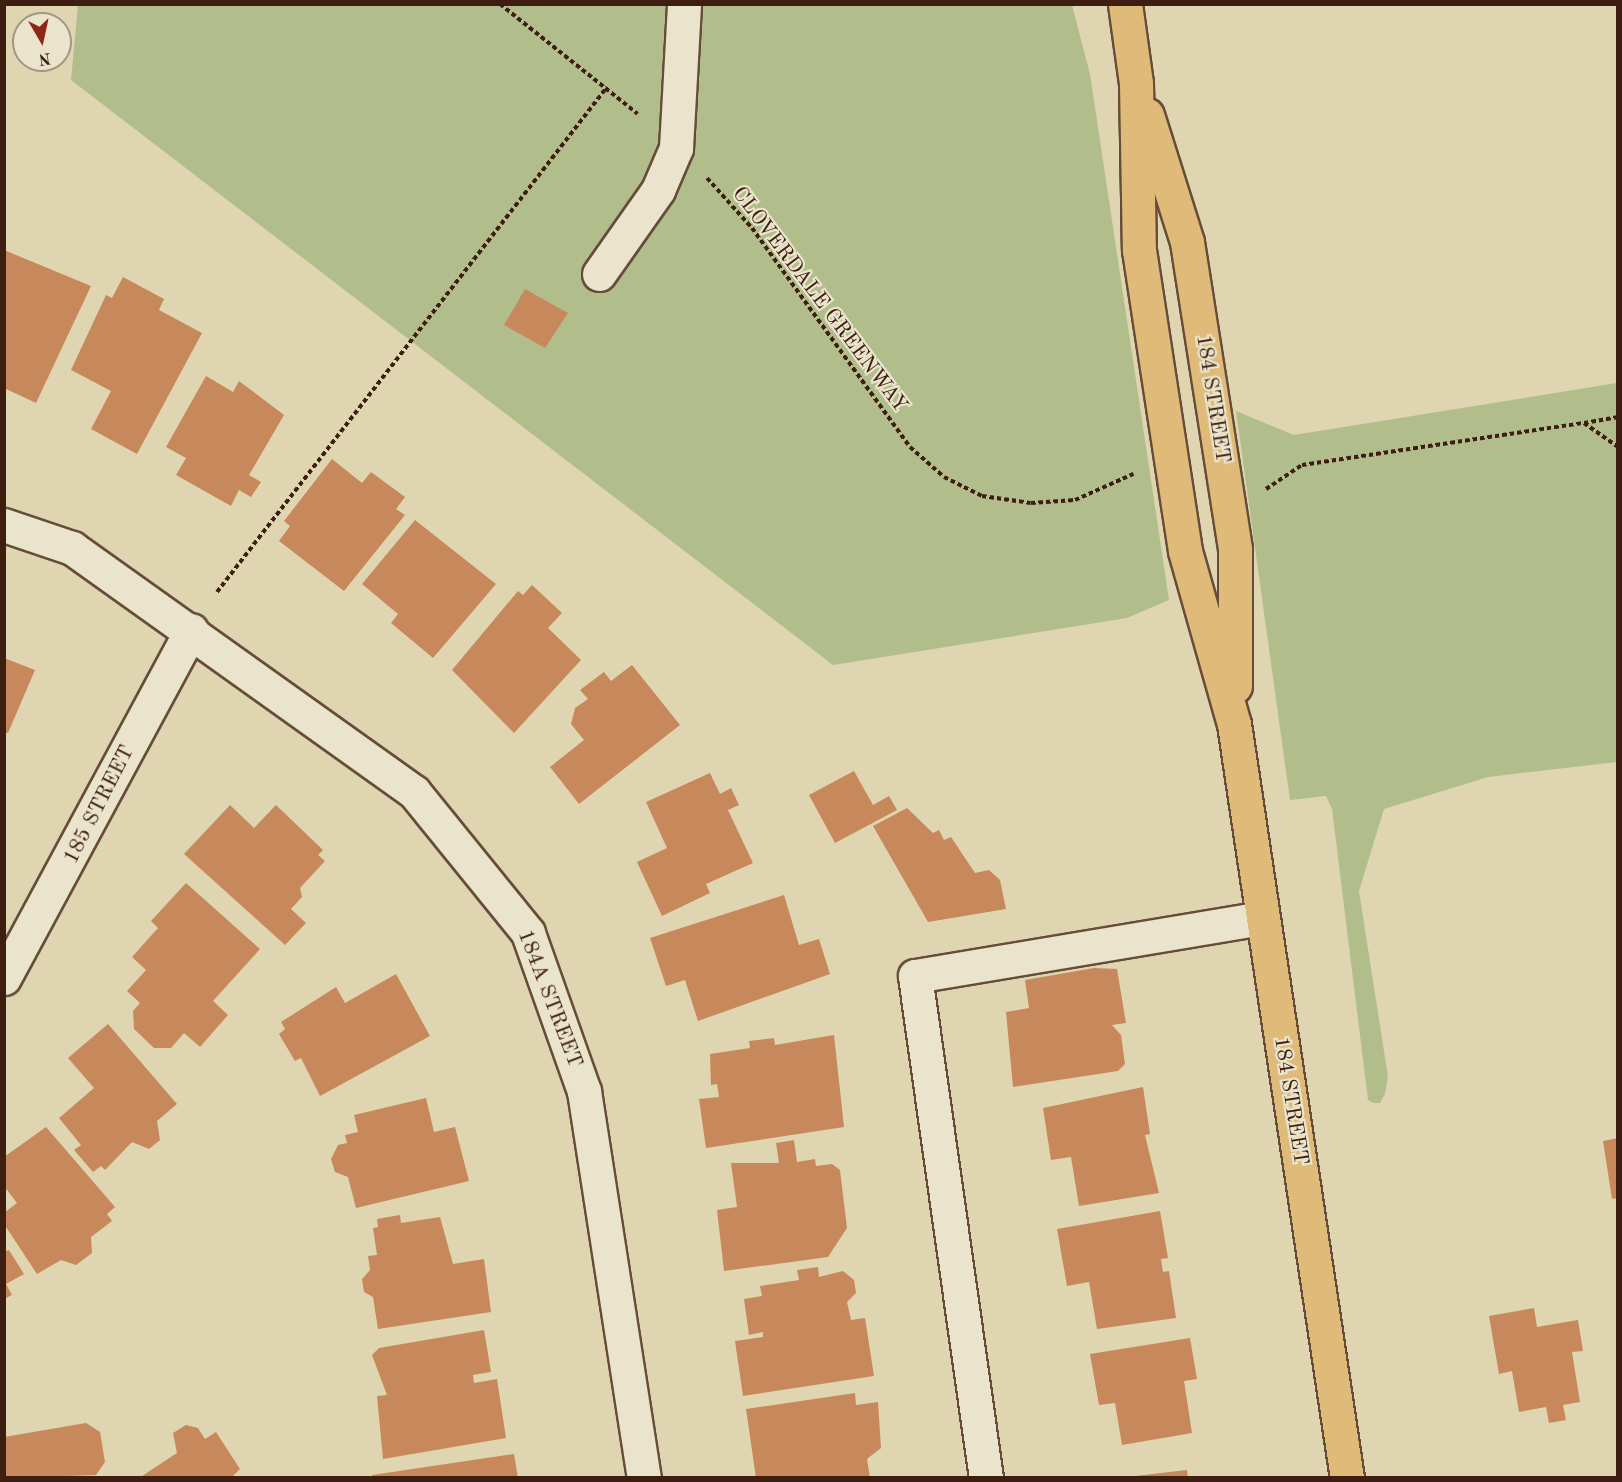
<!DOCTYPE html>
<style>
body{margin:0}
#map{position:relative;width:1622px;height:1482px;overflow:hidden;background:#dfd5b1;font-family:"Old Standard TT",serif}
div>[style]{position:absolute}
[style*='--x']{left:calc(var(--x)*1px);top:calc(var(--y)*1px);width:calc(var(--w)*1px);rotate:calc(var(--a)*1deg)}
.green>*{inset:0;background:#b2bd8c}
.building>*{inset:0;background:#c7895c}
.path>*{height:4px;margin-top:-2px;transform-origin:0;background:repeating-linear-gradient(90deg,#3d1e11 0 4.5px,transparent 0 7.5px)}
.roads{filter:drop-shadow(2px 0 #664c39) drop-shadow(-2px 0 #664c39) drop-shadow(0 2px #664c39) drop-shadow(0 -2px #664c39)}
.minor>*{height:33px;margin:-16.5px;padding:0 16.5px;transform-origin:16.5px;border-radius:16.5px;background:#eae4cc}
.major>*{height:33px;margin:-16.5px;padding:0 16.5px;transform-origin:16.5px;border-radius:16.5px;background:#e0ba78}
span{translate:-50% -50%;white-space:nowrap;text-align:center;line-height:1.15;-webkit-text-stroke:4.5px #eae4cc;paint-order:stroke}
.street-label{font-size:21px;color:#3d1e11}
.frame{position:absolute;inset:0;border:6px solid #3d1e11;pointer-events:none}
.north{position:absolute;left:12px;top:12px;width:60px;height:60px;box-sizing:border-box;background:#eae4cc;border:2px solid #a59581;border-radius:50%;rotate:171deg;font-size:16px;font-weight:700;line-height:24px;text-align:center;color:#3d1e11}
.north::after{content:'';display:block;margin:auto;width:21px;height:27px;background:#8f2418;clip-path:polygon(50% 0,100% 100%,50% 72%,0 100%)}
</style>
<div id="map">
<div class="green">
<div style="clip-path:polygon(78px 5px,1072px 5px,1090px 74px,1169px 600px,1127px 618px,833px 665px,71px 80px)"></div>
<div style="clip-path:polygon(1617px 383px,1617px 762px,1488px 777px,1384px 809px,1359px 891px,1388px 1077px,1385px 1094px,1380px 1103px,1373px 1103px,1368px 1100px,1332px 809px,1326px 796px,1290px 800px,1236px 411px,1294px 435px)"></div>
</div>
<div class="building">
<div style="clip-path:polygon(4px 250px,91px 286px,36px 403px,4px 388px)"></div>
<div style="clip-path:polygon(123px 277px,164px 299px,159px 310px,202px 333px,137px 454px,91px 429px,111px 391px,71px 370px,106px 295px,112px 298px)"></div>
<div style="clip-path:polygon(525px 289px,568px 313px,545px 348px,504px 325px)"></div>
<div style="clip-path:polygon(206px 376px,233px 392px,239px 381px,284px 415px,249px 475px,261px 482px,251px 497px,239px 490px,231px 506px,176px 475px,186px 458px,166px 447px)"></div>
<div style="clip-path:polygon(332px 459px,362px 483px,371px 472px,405px 497px,396px 509px,405px 515px,344px 591px,279px 541px,290px 526px,284px 521px)"></div>
<div style="clip-path:polygon(415px 520px,496px 584px,433px 658px,391px 623px,398px 614px,362px 584px)"></div>
<div style="clip-path:polygon(532px 585px,562px 613px,548px 628px,581px 660px,514px 733px,452px 670px,518px 591px,523px 595px)"></div>
<div style="clip-path:polygon(4px 658px,35px 670px,8px 733px,4px 732px)"></div>
<div style="clip-path:polygon(632px 665px,680px 725px,579px 804px,550px 767px,584px 740px,571px 724px,575px 708px,588px 699px,580px 690px,604px 672px,611px 681px)"></div>
<div style="clip-path:polygon(854px 771px,873px 805px,889px 796px,897px 810px,835px 843px,809px 795px)"></div>
<div style="clip-path:polygon(710px 773px,720px 794px,731px 788px,739px 805px,728px 810px,753px 863px,706px 884px,710px 893px,662px 916px,637px 862px,667px 848px,646px 802px)"></div>
<div style="clip-path:polygon(230px 805px,254px 828px,276px 805px,323px 850px,318px 855px,325px 861px,300px 888px,302px 897px,291px 909px,306px 923px,285px 945px,184px 854px)"></div>
<div style="clip-path:polygon(907px 808px,933px 833px,939px 830px,944px 840px,951px 837px,975px 873px,989px 870px,1000px 880px,1006px 909px,928px 922px,873px 826px)"></div>
<div style="clip-path:polygon(186px 883px,260px 949px,213px 1001px,228px 1015px,200px 1047px,184px 1033px,171px 1048px,154px 1048px,134px 1029px,133px 1011px,140px 1003px,127px 991px,146px 970px,132px 957px,158px 928px,151px 921px)"></div>
<div style="clip-path:polygon(784px 895px,799px 945px,819px 939px,830px 974px,698px 1021px,685px 980px,666px 986px,650px 938px)"></div>
<div style="clip-path:polygon(1094px 968px,1117px 969px,1126px 1023px,1112px 1025px,1121px 1035px,1125px 1064px,1118px 1071px,1013px 1087px,1006px 1012px,1029px 1008px,1025px 980px)"></div>
<div style="clip-path:polygon(396px 974px,430px 1036px,320px 1096px,301px 1058px,295px 1061px,279px 1034px,285px 1029px,281px 1022px,336px 987px,345px 1003px)"></div>
<div style="clip-path:polygon(108px 1024px,177px 1104px,157px 1121px,160px 1140px,149px 1149px,132px 1142px,105px 1170px,101px 1166px,93px 1172px,74px 1150px,81px 1145px,59px 1118px,94px 1088px,68px 1058px)"></div>
<div style="clip-path:polygon(834px 1035px,844px 1127px,706px 1148px,699px 1099px,719px 1097px,717px 1084px,711px 1085px,710px 1054px,750px 1048px,749px 1041px,774px 1038px,775px 1045px)"></div>
<div style="clip-path:polygon(1143px 1087px,1150px 1134px,1145px 1135px,1159px 1193px,1079px 1206px,1071px 1157px,1051px 1160px,1043px 1108px)"></div>
<div style="clip-path:polygon(426px 1098px,434px 1132px,455px 1127px,469px 1181px,356px 1208px,348px 1177px,335px 1172px,331px 1159px,338px 1145px,347px 1143px,345px 1135px,358px 1132px,354px 1115px)"></div>
<div style="clip-path:polygon(46px 1127px,115px 1207px,107px 1214px,112px 1221px,91px 1237px,92px 1253px,76px 1265px,61px 1260px,37px 1274px,4px 1224px,4px 1213px,17px 1203px,4px 1186px,4px 1157px)"></div>
<div style="clip-path:polygon(1618px 1138px,1618px 1198px,1612px 1199px,1603px 1141px)"></div>
<div style="clip-path:polygon(794px 1140px,797px 1162px,815px 1159px,816px 1166px,832px 1164px,840px 1170px,847px 1228px,828px 1257px,724px 1271px,717px 1210px,737px 1207px,731px 1163px,779px 1163px,776px 1143px)"></div>
<div style="clip-path:polygon(1160px 1211px,1168px 1258px,1161px 1259px,1163px 1272px,1169px 1271px,1176px 1318px,1097px 1329px,1089px 1282px,1067px 1286px,1057px 1229px)"></div>
<div style="clip-path:polygon(400px 1215px,401px 1223px,440px 1217px,453px 1264px,484px 1259px,491px 1312px,378px 1329px,373px 1297px,364px 1292px,362px 1279px,370px 1270px,368px 1256px,377px 1255px,373px 1228px,378px 1227px,377px 1219px)"></div>
<div style="clip-path:polygon(9px 1250px,24px 1274px,6px 1284px,12px 1295px,4px 1299px,4px 1252px)"></div>
<div style="clip-path:polygon(818px 1267px,819px 1277px,843px 1271px,854px 1280px,856px 1293px,847px 1302px,851px 1320px,865px 1318px,874px 1376px,743px 1396px,735px 1341px,763px 1337px,763px 1332px,749px 1335px,744px 1299px,762px 1296px,760px 1286px,799px 1280px,797px 1270px)"></div>
<div style="clip-path:polygon(1534px 1308px,1537px 1327px,1578px 1320px,1583px 1351px,1572px 1352px,1580px 1402px,1563px 1405px,1566px 1420px,1549px 1423px,1546px 1407px,1519px 1412px,1512px 1371px,1499px 1374px,1489px 1316px)"></div>
<div style="clip-path:polygon(484px 1330px,491px 1372px,473px 1375px,474px 1383px,497px 1379px,506px 1438px,383px 1459px,377px 1396px,387px 1395px,372px 1355px,379px 1348px)"></div>
<div style="clip-path:polygon(1190px 1338px,1197px 1379px,1184px 1381px,1192px 1433px,1122px 1445px,1115px 1403px,1099px 1405px,1090px 1354px)"></div>
<div style="clip-path:polygon(855px 1393px,856px 1405px,878px 1402px,881px 1448px,867px 1459px,870px 1478px,756px 1478px,746px 1409px)"></div>
<div style="clip-path:polygon(86px 1423px,100px 1432px,105px 1462px,96px 1475px,4px 1478px,4px 1437px)"></div>
<div style="clip-path:polygon(186px 1425px,198px 1428px,205px 1439px,216px 1432px,240px 1469px,231px 1478px,139px 1478px,177px 1453px,173px 1433px)"></div>
<div style="clip-path:polygon(514px 1454px,518px 1478px,373px 1478px,372px 1475px)"></div>
<div style="clip-path:polygon(1187px 1470px,1188px 1478px,1136px 1478px,1135px 1476px)"></div>
</div>
<div class="path">
<div style="--x:500;--y:4;--w:176;--a:38.6"></div>
<div style="--x:707;--y:178;--w:67;--a:48"></div>
<div style="--x:752;--y:228;--w:270;--a:54.2"></div>
<div style="--x:910;--y:447;--w:45;--a:41.4"></div>
<div style="--x:944;--y:477;--w:42;--a:26.6"></div>
<div style="--x:982;--y:496;--w:49;--a:8.1"></div>
<div style="--x:1031;--y:503;--w:44;--a:-3.9"></div>
<div style="--x:1075;--y:500;--w:64;--a:-24.1"></div>
<div style="--x:1584;--y:423;--w:35;--a:-10"></div>
<div style="--x:1266;--y:489;--w:43;--a:-33.7"></div>
<div style="--x:1302;--y:465;--w:285;--a:-8.5"></div>
<div style="--x:1584;--y:423;--w:42;--a:35.2"></div>
<div style="--x:217;--y:592;--w:638;--a:-52.32"></div>
</div>
<div class="roads">
<div class="minor">
<div style="--x:599;--y:274;--w:103;--a:-54.9"></div>
<div style="--x:658;--y:190;--w:46;--a:-66.8"></div>
<div style="--x:676;--y:148;--w:144;--a:-86.8"></div>
<div style="--x:4;--y:525;--w:72;--a:18.7"></div>
<div style="--x:72;--y:548;--w:420;--a:35.5"></div>
<div style="--x:414;--y:792;--w:181;--a:51"></div>
<div style="--x:528;--y:933;--w:168;--a:70.5"></div>
<div style="--x:584;--y:1091;--w:392;--a:81.2"></div>
<div style="--x:4;--y:978;--w:395;--a:-61.7"></div>
<div style="--x:986;--y:1478;--w:507;--a:-98.05"></div>
<div style="--x:915;--y:976;--w:352;--a:-9.5"></div>
</div>
<div class="major">
<div style="--x:1125;--y:4;--w:80;--a:82.1"></div>
<div style="--x:1136;--y:83;--w:167;--a:89"></div>
<div style="--x:1139;--y:250;--w:304;--a:81.3"></div>
<div style="--x:1185;--y:551;--w:180;--a:74.2"></div>
<div style="--x:1234;--y:724;--w:762;--a:81.48"></div>
<div style="--x:1147;--y:115;--w:133;--a:72.5"></div>
<div style="--x:1187;--y:242;--w:311;--a:81.1"></div>
<div style="--x:1235;--y:549;--w:137;--a:90"></div>
</div>
</div>
<div class="street-label">
<span style="left:819px;top:300px;rotate:53deg">CLOVERDALE GREENWAY</span>
<span style="left:1212px;top:399px;rotate:81deg">184 STREET</span>
<span style="left:100px;top:805px;rotate:-63deg">185 STREET</span>
<span style="left:549px;top:999px;rotate:69deg">184A STREET</span>
<span style="left:1290px;top:1101px;rotate:81deg">184 STREET</span>
</div>
<div class="frame"></div>
<div class="north">N</div>
</div>
